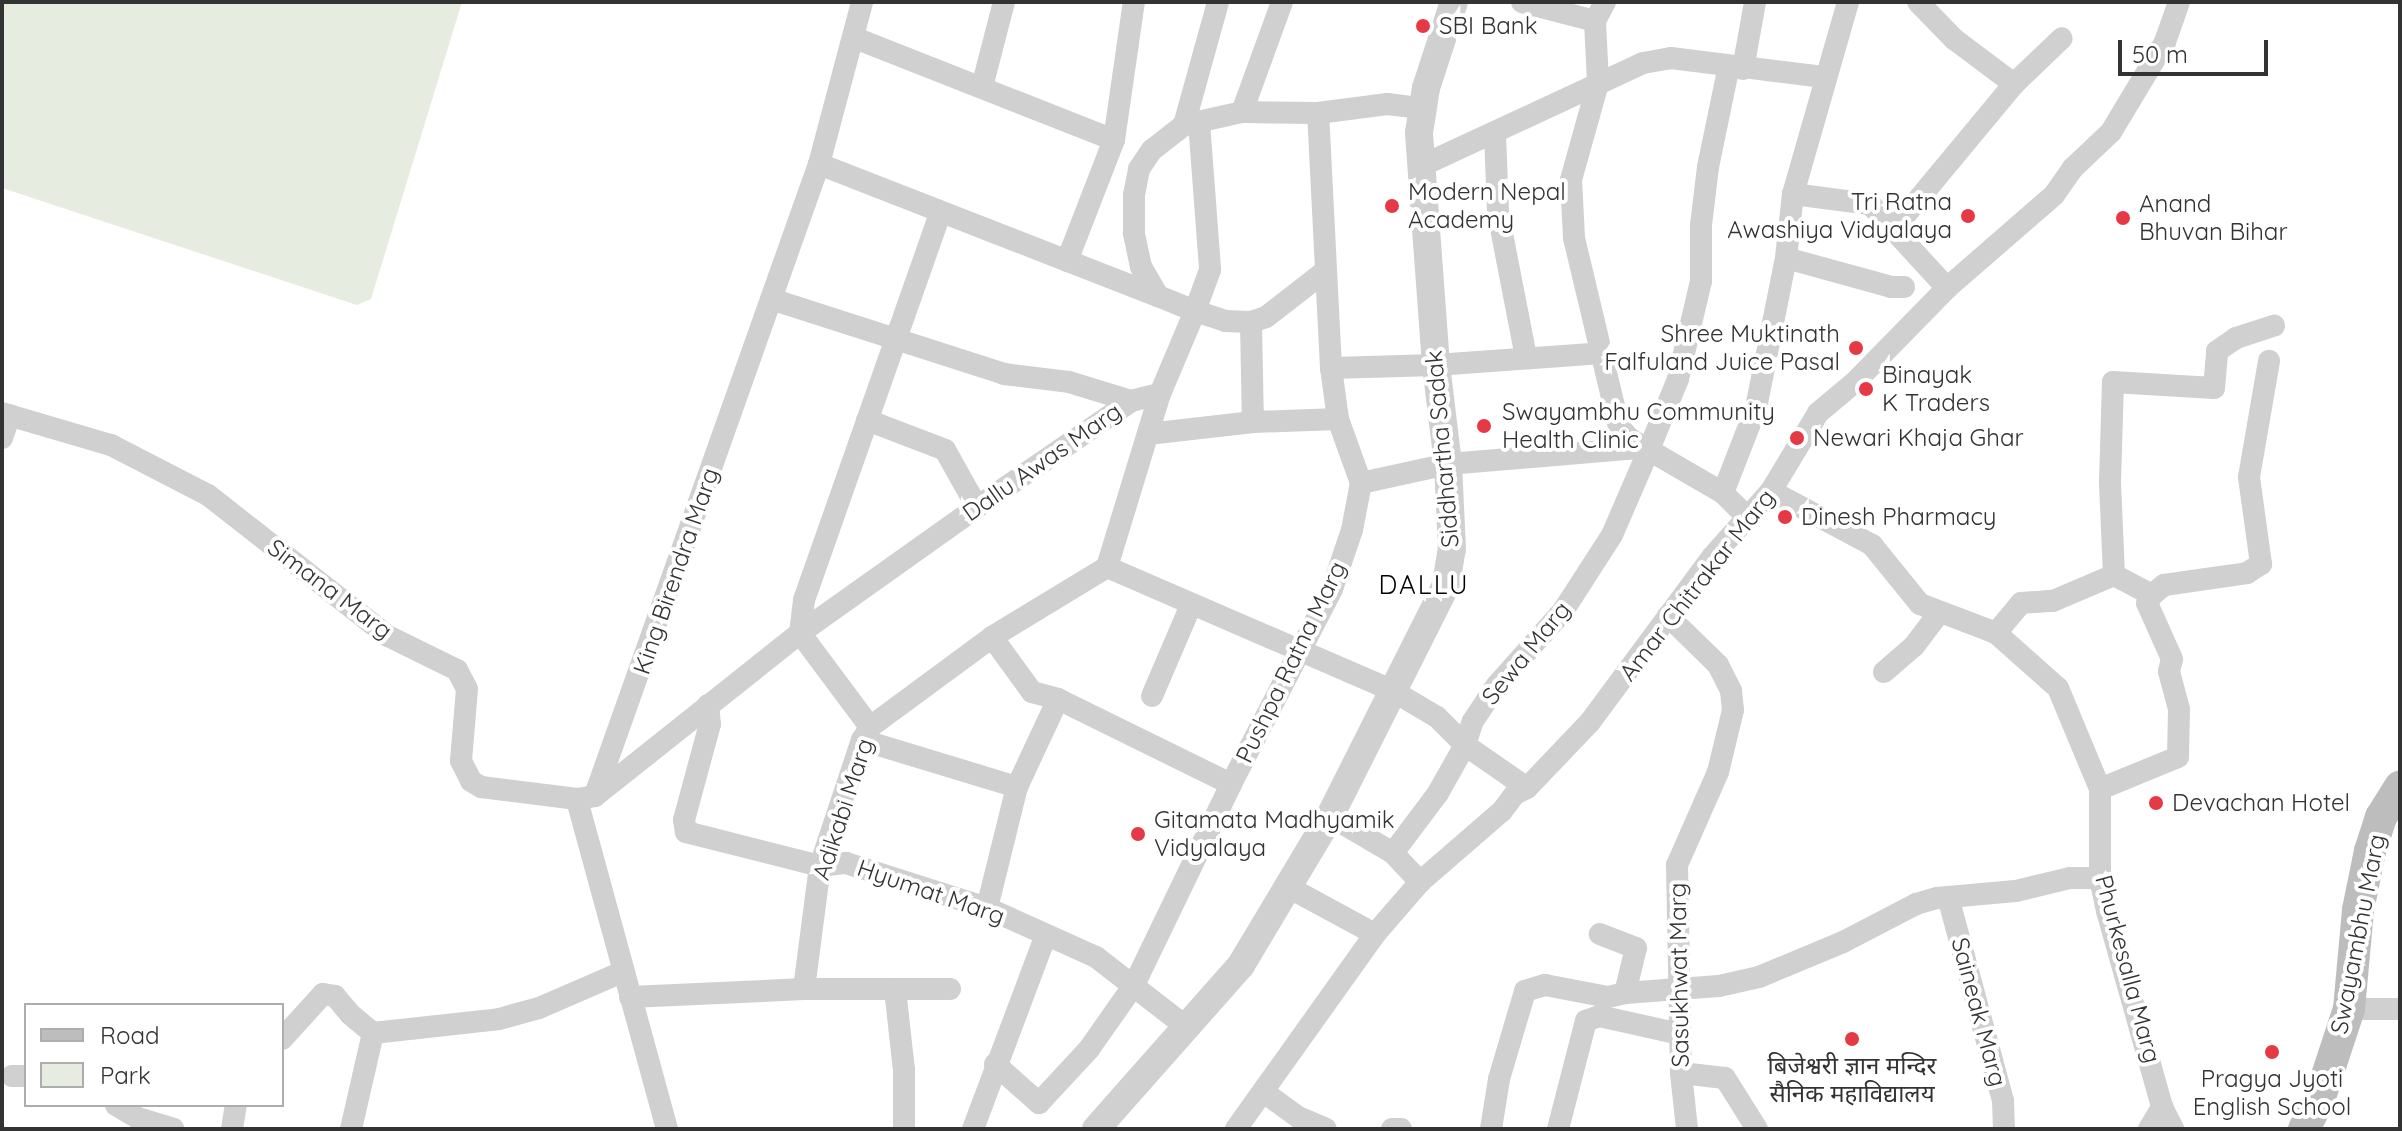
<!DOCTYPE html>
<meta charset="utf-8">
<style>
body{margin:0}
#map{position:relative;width:2402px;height:1131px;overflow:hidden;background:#fff;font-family:Quicksand,"Noto Sans Devanagari",sans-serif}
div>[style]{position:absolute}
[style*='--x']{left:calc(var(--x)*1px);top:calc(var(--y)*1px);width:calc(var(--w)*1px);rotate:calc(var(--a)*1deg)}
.green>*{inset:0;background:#e6ecdf}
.minor>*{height:22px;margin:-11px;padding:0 11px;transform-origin:11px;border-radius:11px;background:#d0d0d0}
.tertiary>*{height:28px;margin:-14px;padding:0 14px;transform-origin:14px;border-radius:14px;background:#d0d0d0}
.secondary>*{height:32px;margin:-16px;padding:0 16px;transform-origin:16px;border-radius:16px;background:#bdbdbd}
.dots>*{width:22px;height:22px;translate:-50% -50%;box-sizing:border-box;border:4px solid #fff;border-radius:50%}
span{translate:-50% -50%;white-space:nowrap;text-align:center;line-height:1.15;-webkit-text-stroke:8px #fff;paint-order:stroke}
.poi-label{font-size:24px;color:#333}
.left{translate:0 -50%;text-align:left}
.right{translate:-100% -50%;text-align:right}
.street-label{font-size:24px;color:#333}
.neighbourhood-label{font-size:26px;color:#000;letter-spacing:2px}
.frame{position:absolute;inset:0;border:4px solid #333;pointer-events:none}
.legend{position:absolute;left:24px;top:1003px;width:260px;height:104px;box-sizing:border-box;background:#fff;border:2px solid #adadad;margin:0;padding:10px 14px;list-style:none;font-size:24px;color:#333}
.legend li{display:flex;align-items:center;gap:16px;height:40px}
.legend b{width:40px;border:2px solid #adadad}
.scale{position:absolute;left:2118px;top:40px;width:150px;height:36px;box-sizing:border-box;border:4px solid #333;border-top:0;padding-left:10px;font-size:24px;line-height:28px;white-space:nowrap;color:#333;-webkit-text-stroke:6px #fff;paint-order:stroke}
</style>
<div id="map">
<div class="green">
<div style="clip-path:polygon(2px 2px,462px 2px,371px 299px,357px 305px,2px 188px)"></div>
</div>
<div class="minor">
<div style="--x:1522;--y:2;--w:75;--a:14.6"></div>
<div style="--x:1605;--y:2;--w:21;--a:118"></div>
<div style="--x:1595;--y:21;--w:62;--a:87.2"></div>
<div style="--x:1598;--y:83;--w:101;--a:105.6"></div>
<div style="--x:1571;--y:180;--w:58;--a:87"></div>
<div style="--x:1574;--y:238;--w:194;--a:76.6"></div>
<div style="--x:1619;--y:427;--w:16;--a:47"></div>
<div style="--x:1630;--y:439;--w:108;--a:30.1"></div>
<div style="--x:1723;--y:493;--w:33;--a:45"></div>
<div style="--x:1918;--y:2;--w:52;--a:45.8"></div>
<div style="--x:1954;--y:39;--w:75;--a:36.9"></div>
<div style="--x:855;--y:38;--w:278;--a:21.5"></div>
<div style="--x:1743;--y:69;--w:68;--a:-79.8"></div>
<div style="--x:982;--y:87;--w:88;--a:-75.5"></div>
<div style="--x:1242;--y:112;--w:117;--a:-70"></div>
<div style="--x:1199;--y:122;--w:148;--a:85.7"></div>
<div style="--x:1210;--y:270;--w:44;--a:110.1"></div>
<div style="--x:1195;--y:311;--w:32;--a:18"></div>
<div style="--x:1225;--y:321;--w:26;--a:2"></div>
<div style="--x:1251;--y:322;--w:16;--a:-18"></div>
<div style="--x:1266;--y:317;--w:73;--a:-37.8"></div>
<div style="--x:1184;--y:125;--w:128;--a:-74.5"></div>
<div style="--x:1495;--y:134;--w:79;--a:87.8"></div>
<div style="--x:1498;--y:213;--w:147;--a:79"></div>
<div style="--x:819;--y:164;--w:364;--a:21.3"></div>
<div style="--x:1419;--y:167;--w:247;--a:-24.9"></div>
<div style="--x:1643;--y:63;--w:28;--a:-10"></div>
<div style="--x:1671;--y:58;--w:154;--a:7.1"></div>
<div style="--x:1793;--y:194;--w:78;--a:7.4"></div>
<div style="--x:1870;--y:204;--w:114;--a:47.5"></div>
<div style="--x:1892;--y:231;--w:191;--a:-50.3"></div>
<div style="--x:2014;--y:84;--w:66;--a:-43.8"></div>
<div style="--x:1786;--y:258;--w:109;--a:15.4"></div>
<div style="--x:1891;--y:287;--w:13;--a:0"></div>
<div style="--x:1067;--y:261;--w:130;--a:-68.8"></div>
<div style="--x:1114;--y:140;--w:139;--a:-81.8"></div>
<div style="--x:771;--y:299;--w:245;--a:17.8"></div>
<div style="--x:1004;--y:374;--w:65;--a:7"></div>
<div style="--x:1069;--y:382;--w:65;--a:17"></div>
<div style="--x:1251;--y:322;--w:100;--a:88.9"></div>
<div style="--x:1331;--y:368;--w:105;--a:-1.6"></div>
<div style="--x:1436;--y:365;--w:166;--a:-4.1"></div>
<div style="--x:2;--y:413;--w:114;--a:16.4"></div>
<div style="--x:111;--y:445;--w:109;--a:27.3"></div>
<div style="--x:208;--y:495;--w:229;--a:38.1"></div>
<div style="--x:388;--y:636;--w:77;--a:26.2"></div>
<div style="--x:457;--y:670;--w:21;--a:62"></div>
<div style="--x:467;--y:689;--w:72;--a:94.8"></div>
<div style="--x:461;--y:761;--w:22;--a:63"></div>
<div style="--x:471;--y:781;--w:12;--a:31"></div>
<div style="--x:481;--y:787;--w:97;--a:7.1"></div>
<div style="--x:867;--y:420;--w:84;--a:21"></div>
<div style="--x:945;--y:450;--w:65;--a:60.7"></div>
<div style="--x:1148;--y:434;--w:106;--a:-6.5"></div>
<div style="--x:1253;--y:422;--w:85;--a:-2"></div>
<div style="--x:2;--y:438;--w:24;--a:-71"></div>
<div style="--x:1361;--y:483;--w:89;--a:-12.3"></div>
<div style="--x:1448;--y:464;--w:202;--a:-4.8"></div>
<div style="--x:1771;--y:491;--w:115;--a:28.1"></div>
<div style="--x:1872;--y:545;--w:76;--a:50.9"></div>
<div style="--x:1920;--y:604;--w:81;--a:20.9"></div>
<div style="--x:1996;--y:633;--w:83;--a:41.6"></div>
<div style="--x:2058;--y:688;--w:109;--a:67.4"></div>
<div style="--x:2100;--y:789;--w:89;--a:90"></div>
<div style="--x:2100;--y:878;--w:34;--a:78"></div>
<div style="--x:2107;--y:911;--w:204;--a:74.3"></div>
<div style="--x:2162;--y:1107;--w:25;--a:63"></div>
<div style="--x:1723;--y:493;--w:91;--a:-68.8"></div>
<div style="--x:1756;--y:408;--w:153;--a:-78.7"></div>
<div style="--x:1786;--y:258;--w:64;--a:-83.8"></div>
<div style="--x:1793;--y:194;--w:200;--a:-74"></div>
<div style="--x:1107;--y:567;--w:312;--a:23.4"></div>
<div style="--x:1393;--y:691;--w:51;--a:30.6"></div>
<div style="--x:1437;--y:717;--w:40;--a:45"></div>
<div style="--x:1465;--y:745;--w:75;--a:34.7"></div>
<div style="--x:2114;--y:575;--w:43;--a:27.8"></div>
<div style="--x:1668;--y:616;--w:70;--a:44.4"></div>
<div style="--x:1718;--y:665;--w:29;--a:63"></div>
<div style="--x:1731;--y:691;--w:19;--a:84"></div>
<div style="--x:1733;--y:710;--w:64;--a:103.6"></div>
<div style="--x:1718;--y:772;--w:102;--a:113.8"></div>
<div style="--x:1677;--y:865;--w:208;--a:88.9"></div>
<div style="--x:1681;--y:1073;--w:56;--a:83.9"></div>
<div style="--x:1996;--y:633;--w:39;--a:-50"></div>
<div style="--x:2021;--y:603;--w:32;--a:-4"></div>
<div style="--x:2053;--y:601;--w:66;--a:-23.1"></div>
<div style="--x:2114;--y:575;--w:93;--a:-92.5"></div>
<div style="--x:2110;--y:482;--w:100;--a:-88.3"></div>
<div style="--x:2113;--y:382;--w:101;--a:3.4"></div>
<div style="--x:2214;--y:388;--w:37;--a:-85"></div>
<div style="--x:2217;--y:351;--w:23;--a:-34"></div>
<div style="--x:2236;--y:338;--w:40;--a:-18"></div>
<div style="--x:992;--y:637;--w:68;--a:54"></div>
<div style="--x:1032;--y:692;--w:27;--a:15"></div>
<div style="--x:1058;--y:699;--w:193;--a:26.2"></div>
<div style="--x:1884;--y:672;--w:40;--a:-41"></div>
<div style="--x:1914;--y:646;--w:41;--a:-52.9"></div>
<div style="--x:1152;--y:696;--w:99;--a:-66.8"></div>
<div style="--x:708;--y:705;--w:19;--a:84"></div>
<div style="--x:710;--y:724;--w:99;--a:105.2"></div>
<div style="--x:684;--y:820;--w:12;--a:81"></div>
<div style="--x:686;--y:832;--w:138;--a:14.2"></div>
<div style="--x:820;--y:866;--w:26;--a:-7"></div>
<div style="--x:846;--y:863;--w:148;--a:17.7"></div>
<div style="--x:987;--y:908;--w:120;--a:24.2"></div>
<div style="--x:1096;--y:957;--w:113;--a:37.8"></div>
<div style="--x:870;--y:727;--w:117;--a:-126.7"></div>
<div style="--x:800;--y:633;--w:33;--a:-83"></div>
<div style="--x:804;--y:600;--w:410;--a:-70.6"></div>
<div style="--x:862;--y:740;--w:162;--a:16.9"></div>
<div style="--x:2100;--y:789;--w:84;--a:-22.3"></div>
<div style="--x:2178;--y:757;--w:48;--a:-88.8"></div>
<div style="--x:2179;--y:709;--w:39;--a:-105"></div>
<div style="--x:2169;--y:671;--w:12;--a:-76"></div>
<div style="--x:2172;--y:659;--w:61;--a:-114.1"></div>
<div style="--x:2147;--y:603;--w:9;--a:-58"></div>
<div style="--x:2152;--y:595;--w:16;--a:-40"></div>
<div style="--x:2164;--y:585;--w:84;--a:-8.2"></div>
<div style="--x:2247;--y:573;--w:17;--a:-33"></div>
<div style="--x:2261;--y:564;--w:88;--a:-97.9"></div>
<div style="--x:2249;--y:477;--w:118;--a:-80.2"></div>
<div style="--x:595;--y:795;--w:670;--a:-70.46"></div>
<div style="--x:819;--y:164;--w:168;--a:-75.1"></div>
<div style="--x:1330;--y:816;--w:73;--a:30.4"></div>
<div style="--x:1393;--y:853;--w:40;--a:47"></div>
<div style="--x:1393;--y:853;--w:75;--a:-53.1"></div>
<div style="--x:1438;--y:793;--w:55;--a:-60.6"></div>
<div style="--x:1465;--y:745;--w:25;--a:-72"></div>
<div style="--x:1473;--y:721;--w:43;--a:-56.3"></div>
<div style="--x:1497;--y:685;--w:99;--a:-48.3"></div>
<div style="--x:1563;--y:611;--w:90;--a:-57.2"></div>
<div style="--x:1612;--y:535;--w:96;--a:-66.6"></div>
<div style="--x:1650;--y:447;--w:74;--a:-67.6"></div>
<div style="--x:1678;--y:379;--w:101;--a:-76.8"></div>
<div style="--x:1701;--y:281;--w:56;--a:-90"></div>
<div style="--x:1701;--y:225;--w:58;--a:-83.1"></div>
<div style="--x:1708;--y:167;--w:103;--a:-78.3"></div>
<div style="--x:1288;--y:887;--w:99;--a:28.4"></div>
<div style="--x:1948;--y:897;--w:211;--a:74.9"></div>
<div style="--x:2003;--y:1101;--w:28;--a:88"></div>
<div style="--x:987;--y:908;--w:125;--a:-76.1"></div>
<div style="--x:1017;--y:787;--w:97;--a:-65"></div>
<div style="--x:804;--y:989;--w:146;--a:0"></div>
<div style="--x:895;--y:989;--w:81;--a:83.7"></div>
<div style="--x:904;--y:1070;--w:59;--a:90"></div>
<div style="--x:1625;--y:993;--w:94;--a:-4.3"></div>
<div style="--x:1719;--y:986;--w:41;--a:-12.7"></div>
<div style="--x:1759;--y:977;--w:91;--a:-22.6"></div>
<div style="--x:1843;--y:942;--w:82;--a:-27.5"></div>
<div style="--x:1916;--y:904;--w:22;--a:-16"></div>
<div style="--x:1937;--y:898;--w:79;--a:-5.1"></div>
<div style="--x:2016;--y:891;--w:56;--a:-13.5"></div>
<div style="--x:2070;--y:878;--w:30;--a:0"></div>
<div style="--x:630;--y:997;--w:174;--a:-2.6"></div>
<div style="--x:804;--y:989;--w:124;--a:-82.6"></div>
<div style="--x:820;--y:866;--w:133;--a:-71.6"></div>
<div style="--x:862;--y:740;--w:15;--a:-58"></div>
<div style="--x:870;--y:727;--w:152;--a:-36.4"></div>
<div style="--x:992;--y:637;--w:135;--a:-31.3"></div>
<div style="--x:1107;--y:567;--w:181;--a:-73"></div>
<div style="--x:2349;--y:1009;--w:51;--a:0"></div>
<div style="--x:282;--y:1039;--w:61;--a:-47.7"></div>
<div style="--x:323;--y:994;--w:12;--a:9"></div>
<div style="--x:335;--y:996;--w:23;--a:50"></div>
<div style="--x:350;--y:1014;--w:30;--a:40"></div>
<div style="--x:373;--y:1033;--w:127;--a:-6.3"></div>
<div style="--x:499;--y:1019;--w:41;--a:-15.4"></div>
<div style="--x:539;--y:1008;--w:90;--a:-23.4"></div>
<div style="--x:995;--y:1064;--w:59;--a:41.6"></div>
<div style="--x:1039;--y:1103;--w:74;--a:-47.2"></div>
<div style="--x:1089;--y:1049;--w:78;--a:-54.9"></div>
<div style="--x:1134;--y:985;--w:223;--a:-64.2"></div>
<div style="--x:1231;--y:784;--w:220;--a:-62.6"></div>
<div style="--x:1332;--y:589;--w:62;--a:-71.3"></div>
<div style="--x:1352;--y:530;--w:48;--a:-79.2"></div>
<div style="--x:1361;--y:483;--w:68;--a:-109.8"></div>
<div style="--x:1338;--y:419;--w:51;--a:-97.8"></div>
<div style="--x:1331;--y:368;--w:255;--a:-92.9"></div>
<div style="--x:1681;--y:1073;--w:44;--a:6.5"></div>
<div style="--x:1725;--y:1078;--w:60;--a:57.9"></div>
<div style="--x:12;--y:1076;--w:14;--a:0"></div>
<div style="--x:1265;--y:1093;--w:41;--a:36"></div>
<div style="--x:1298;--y:1117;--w:30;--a:23"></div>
<div style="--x:116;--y:1105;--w:26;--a:31"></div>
<div style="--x:138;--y:1118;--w:37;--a:17"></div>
<div style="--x:232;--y:1129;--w:24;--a:-81"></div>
<div style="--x:351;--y:1129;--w:98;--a:-77.1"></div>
<div style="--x:667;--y:1129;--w:342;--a:-105.3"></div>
<div style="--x:577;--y:799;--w:18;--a:-9"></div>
<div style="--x:595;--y:796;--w:262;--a:-38.5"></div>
<div style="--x:800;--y:633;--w:217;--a:-35.4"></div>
<div style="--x:977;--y:507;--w:187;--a:-34.5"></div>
<div style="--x:1131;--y:401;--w:30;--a:-14"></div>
<div style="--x:1160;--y:394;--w:90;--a:-67.1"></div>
<div style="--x:1195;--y:311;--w:40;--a:-158"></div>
<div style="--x:1158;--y:296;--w:34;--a:-120"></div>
<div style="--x:1141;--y:267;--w:35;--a:-102"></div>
<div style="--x:1134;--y:233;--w:38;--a:-90"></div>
<div style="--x:1134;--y:195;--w:26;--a:-79"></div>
<div style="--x:1139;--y:169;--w:23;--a:-56"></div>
<div style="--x:1152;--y:150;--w:41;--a:-38"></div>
<div style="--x:1184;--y:125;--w:59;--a:-12.6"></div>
<div style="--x:1242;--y:112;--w:76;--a:0.8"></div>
<div style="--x:1318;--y:113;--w:70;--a:-7.4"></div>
<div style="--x:1387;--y:104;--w:34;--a:7"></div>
<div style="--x:973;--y:1129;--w:207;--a:-69.4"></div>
<div style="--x:1236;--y:1129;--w:239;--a:-54.5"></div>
<div style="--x:1375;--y:934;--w:69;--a:-49.1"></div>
<div style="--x:1420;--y:882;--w:108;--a:-40.9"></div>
<div style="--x:1502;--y:811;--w:21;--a:-53"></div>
<div style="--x:1515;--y:794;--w:13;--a:-27"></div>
<div style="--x:1527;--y:788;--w:91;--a:-46.3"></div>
<div style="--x:1590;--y:722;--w:205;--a:-53.5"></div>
<div style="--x:1712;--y:557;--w:89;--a:-48.2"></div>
<div style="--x:1771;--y:491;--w:91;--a:-58.9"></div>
<div style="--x:1818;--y:413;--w:48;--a:-40"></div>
<div style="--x:1855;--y:382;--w:132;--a:-45.6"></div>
<div style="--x:1947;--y:288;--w:142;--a:-41"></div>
<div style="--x:2054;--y:195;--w:33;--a:-55"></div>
<div style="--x:2073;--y:168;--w:52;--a:-43.5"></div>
<div style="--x:2111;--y:132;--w:105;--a:-59"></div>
<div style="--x:2165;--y:42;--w:42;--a:-70.7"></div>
<div style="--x:1392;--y:1129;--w:9;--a:0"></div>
<div style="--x:1491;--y:1129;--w:51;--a:-80.9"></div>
<div style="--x:1499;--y:1079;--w:92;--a:-73.5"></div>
<div style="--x:1525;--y:991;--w:21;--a:-17"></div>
<div style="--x:1545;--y:985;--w:64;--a:10.8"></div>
<div style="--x:1608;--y:997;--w:17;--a:-13"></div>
<div style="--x:1625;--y:993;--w:46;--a:-76.3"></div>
<div style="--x:1636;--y:948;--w:39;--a:-159"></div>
<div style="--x:1558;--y:1129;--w:112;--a:-75.5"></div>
<div style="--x:1586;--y:1021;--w:14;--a:-21"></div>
<div style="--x:1599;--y:1016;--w:83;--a:12.5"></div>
<div style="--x:2149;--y:1129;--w:26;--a:-59"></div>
</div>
<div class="tertiary">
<div style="--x:1096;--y:1129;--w:219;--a:-48.5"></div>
<div style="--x:1241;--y:965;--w:174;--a:-59.1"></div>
<div style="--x:1330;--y:816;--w:258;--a:-63.3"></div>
<div style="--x:1446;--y:585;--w:36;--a:-81"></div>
<div style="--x:1452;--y:549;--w:85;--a:-92.7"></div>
<div style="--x:1448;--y:464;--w:100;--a:-96.9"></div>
<div style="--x:1436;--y:365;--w:233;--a:-94.2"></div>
<div style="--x:1419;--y:133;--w:46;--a:-81.2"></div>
<div style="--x:1426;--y:88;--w:90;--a:-72"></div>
</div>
<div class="secondary">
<div style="--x:2304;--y:1129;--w:36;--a:-63"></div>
<div style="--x:2320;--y:1097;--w:93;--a:-71.8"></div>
<div style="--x:2349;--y:1009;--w:99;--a:-84.8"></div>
<div style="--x:2358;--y:910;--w:60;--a:-78.5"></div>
<div style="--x:2370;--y:851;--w:36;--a:-72"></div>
<div style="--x:2381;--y:817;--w:36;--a:-58"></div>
</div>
<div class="dots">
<div style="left:1423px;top:26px;background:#e63946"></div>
<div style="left:1392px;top:206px;background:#e63946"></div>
<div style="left:1968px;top:216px;background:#e63946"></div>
<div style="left:2123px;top:218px;background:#e63946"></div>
<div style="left:1856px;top:348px;background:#e63946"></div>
<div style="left:1866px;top:389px;background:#e63946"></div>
<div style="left:1484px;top:426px;background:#e63946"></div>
<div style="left:1797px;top:438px;background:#e63946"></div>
<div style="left:1785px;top:517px;background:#e63946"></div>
<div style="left:2156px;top:803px;background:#e63946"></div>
<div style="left:1138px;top:834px;background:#e63946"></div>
<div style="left:1852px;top:1039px;background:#e63946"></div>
<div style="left:2272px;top:1052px;background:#e63946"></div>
</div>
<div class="poi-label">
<span class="left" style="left:1439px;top:26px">SBI Bank</span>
<span class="left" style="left:1408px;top:206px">Modern Nepal<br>Academy</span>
<span class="right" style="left:1952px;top:216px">Tri Ratna<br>Awashiya Vidyalaya</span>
<span class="left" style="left:2139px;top:218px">Anand<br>Bhuvan Bihar</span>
<span class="right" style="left:1840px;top:348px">Shree Muktinath<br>Falfuland Juice Pasal</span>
<span class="left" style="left:1882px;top:389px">Binayak<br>K Traders</span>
<span class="left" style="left:1502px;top:426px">Swayambhu Community<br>Health Clinic</span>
<span class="left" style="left:1813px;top:438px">Newari Khaja Ghar</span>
<span class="left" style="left:1801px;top:517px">Dinesh Pharmacy</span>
<span class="left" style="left:2172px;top:803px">Devachan Hotel</span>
<span class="left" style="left:1154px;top:834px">Gitamata Madhyamik<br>Vidyalaya</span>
<span style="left:1852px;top:1080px">बिजेश्वरी ज्ञान मन्दिर<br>सैनिक महाविद्यालय</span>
<span style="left:2272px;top:1093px">Pragya Jyoti<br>English School</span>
</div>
<div class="street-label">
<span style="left:1442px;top:449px;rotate:-95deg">Siddhartha Sadak</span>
<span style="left:1042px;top:462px;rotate:-35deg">Dallu Awas Marg</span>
<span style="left:676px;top:571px;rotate:-71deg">King Birendra Marg</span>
<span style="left:1697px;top:585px;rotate:-52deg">Amar Chitrakar Marg</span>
<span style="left:330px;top:589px;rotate:37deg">Simana Marg</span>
<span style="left:1526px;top:653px;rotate:-51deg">Sewa Marg</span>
<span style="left:1291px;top:662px;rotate:-64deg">Pushpa Ratna Marg</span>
<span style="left:843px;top:809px;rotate:-72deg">Adikabi Marg</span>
<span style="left:931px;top:892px;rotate:19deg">Hyumat Marg</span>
<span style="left:2358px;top:934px;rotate:-79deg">Swayambhu Marg</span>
<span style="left:2128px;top:969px;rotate:75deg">Phurkesalla Marg</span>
<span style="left:1679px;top:975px;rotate:-91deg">Sasukhwat Marg</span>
<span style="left:1979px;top:1012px;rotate:75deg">Saineak Marg</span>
</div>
<div class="neighbourhood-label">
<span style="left:1424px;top:585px">DALLU</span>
</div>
<div class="frame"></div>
<ul class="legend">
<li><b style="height:10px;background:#bdbdbd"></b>Road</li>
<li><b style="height:22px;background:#e6ecdf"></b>Park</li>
</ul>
<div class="scale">50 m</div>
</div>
